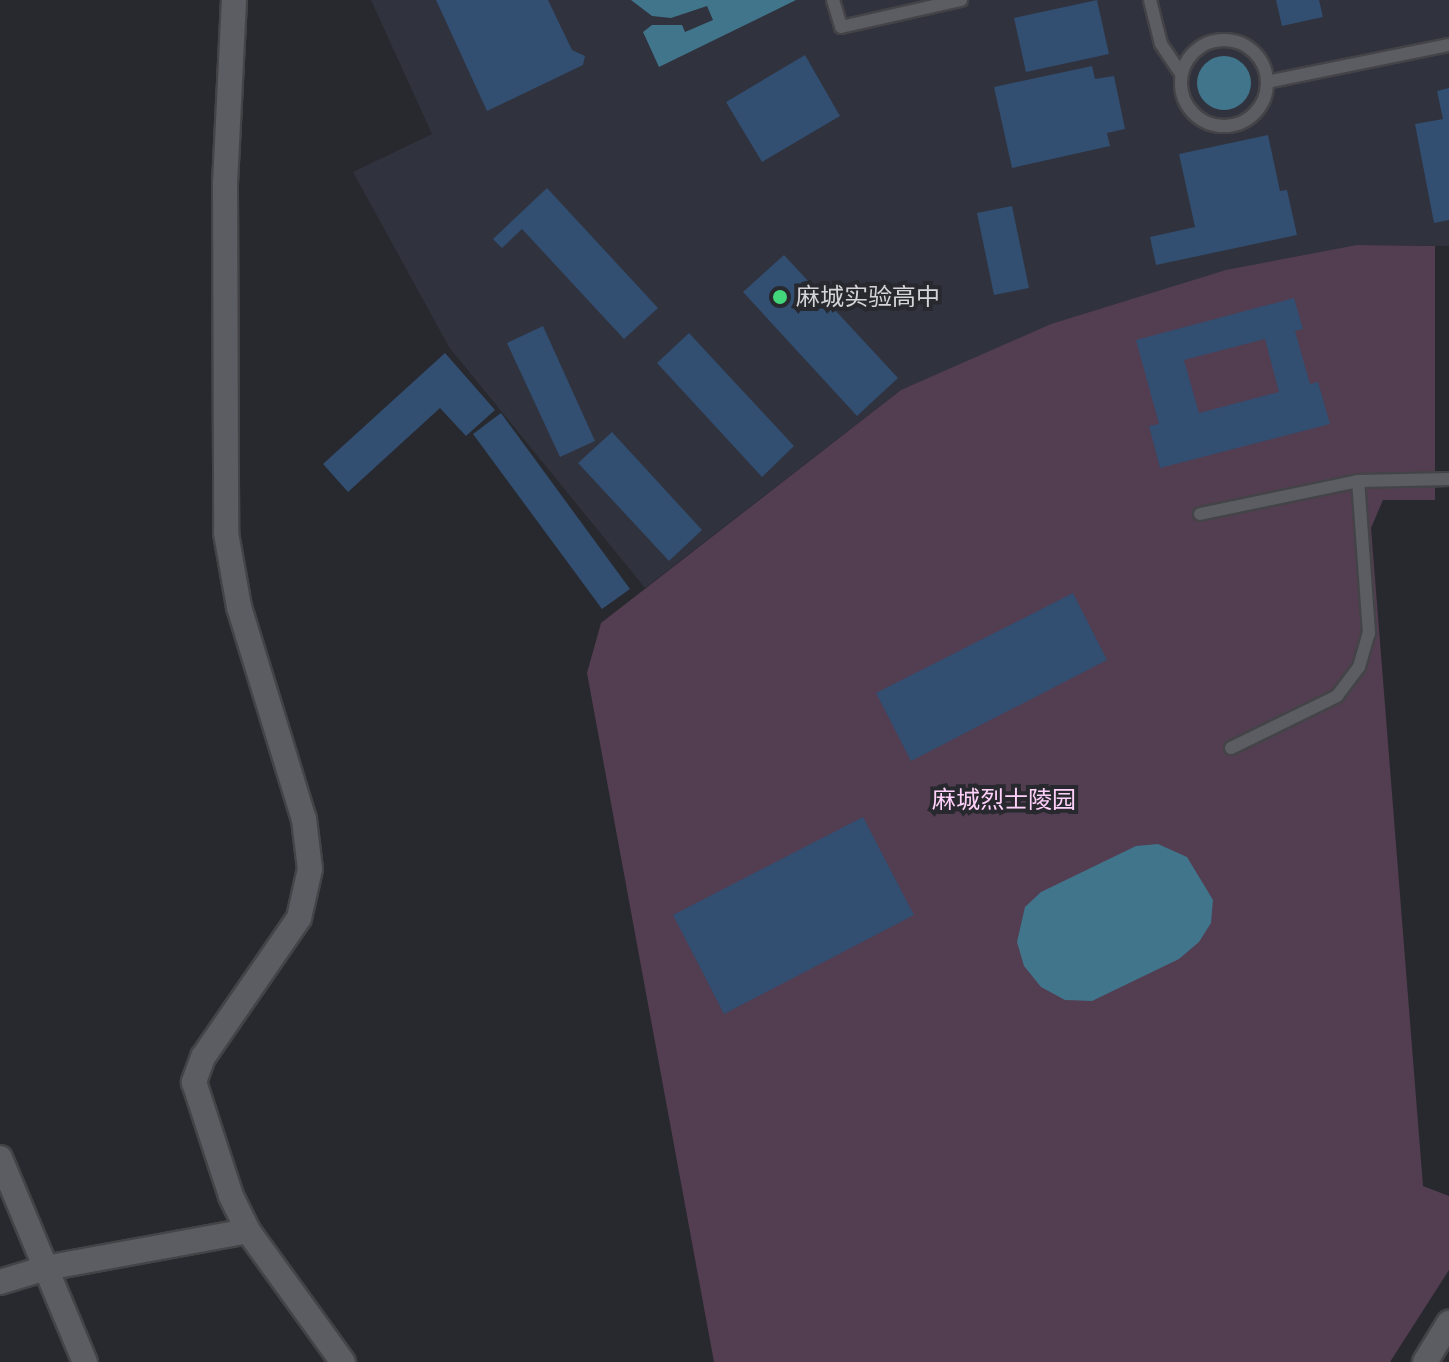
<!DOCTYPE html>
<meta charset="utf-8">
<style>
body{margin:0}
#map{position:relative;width:1449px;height:1362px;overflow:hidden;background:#28292e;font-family:"IBM Plex Sans","Noto Sans SC",sans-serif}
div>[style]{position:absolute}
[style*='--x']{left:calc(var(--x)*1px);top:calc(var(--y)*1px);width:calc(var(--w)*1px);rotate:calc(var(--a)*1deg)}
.built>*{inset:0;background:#30323d}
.green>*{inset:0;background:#533d51}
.water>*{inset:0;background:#41758c}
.round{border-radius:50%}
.building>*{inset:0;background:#324e70}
.roads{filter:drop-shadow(2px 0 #444448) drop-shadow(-2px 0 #444448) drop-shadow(0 2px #444448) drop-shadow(0 -2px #444448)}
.lane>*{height:12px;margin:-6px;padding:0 6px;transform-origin:6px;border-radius:6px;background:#5c5d63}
.lane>.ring{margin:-6px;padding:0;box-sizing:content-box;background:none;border:12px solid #5c5d63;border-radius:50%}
.street>*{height:24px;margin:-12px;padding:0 12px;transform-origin:12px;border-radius:12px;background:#5c5d63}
.dots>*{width:22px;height:22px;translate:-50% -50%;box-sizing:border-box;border:4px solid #28292e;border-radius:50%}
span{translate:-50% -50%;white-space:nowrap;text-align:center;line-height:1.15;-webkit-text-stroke:8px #28292e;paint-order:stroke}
.poi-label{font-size:24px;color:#d4d4d8}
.left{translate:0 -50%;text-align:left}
.park-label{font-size:24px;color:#ffd0fa}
</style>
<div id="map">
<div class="built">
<div style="clip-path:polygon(371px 0,1449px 0,1449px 246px,1357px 245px,901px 390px,645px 588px,449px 347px,353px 172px,432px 134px)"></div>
</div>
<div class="green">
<div style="clip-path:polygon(1357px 245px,1435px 246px,1435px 500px,1383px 500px,1371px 528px,1423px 1186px,1449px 1196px,1449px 1270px,1390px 1362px,714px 1362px,587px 673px,601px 623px,901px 390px,1051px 324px,1226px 270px)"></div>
</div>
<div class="water">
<div style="clip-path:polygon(631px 0,796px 0,659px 67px,643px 32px,652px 25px,682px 25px,685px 32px,713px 20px,707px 6px,671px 18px,652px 16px)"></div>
<div class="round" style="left:1197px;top:56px;width:54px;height:54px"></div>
<div style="clip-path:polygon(1158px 844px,1187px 857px,1213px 900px,1211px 923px,1199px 942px,1179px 959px,1092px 1001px,1065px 1000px,1041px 987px,1024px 966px,1017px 942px,1025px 907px,1041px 892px,1136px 846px)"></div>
</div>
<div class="building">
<div style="clip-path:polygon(436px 0,548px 0,572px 50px,585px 56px,583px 65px,487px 111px)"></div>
<div style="clip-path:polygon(1097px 0,1109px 54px,1026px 72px,1014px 18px)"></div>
<div style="clip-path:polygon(1276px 0,1319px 0,1323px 17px,1282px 26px)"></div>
<div style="clip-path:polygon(805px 55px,840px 116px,762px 162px,726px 102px)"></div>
<div style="clip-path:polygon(1092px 66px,1095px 79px,1114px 76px,1125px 129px,1107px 133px,1110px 146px,1012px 168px,994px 87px)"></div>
<div style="clip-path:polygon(1449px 88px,1449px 220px,1434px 223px,1415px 124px,1443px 119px,1437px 91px)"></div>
<div style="clip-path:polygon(1268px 135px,1280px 191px,1287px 190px,1297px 235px,1156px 265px,1150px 237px,1195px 227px,1179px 154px)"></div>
<div style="clip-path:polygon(547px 188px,658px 308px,624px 339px,522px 229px,502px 248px,493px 239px)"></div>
<div style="clip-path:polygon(1012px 206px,1029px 288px,994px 295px,977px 213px)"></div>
<div style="clip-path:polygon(784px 255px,898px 378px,857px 416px,743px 292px)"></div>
<div style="clip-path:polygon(evenodd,1294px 298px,1303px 329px,1295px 331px,1310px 384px,1318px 382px,1330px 424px,1160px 468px,1149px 426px,1159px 424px,1136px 340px,1294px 298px,1265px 339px,1279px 392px,1199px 413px,1184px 360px,1265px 339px)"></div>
<div style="clip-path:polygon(543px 326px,595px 441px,560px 457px,507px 343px)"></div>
<div style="clip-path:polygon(689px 333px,794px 446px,762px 477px,657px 363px)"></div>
<div style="clip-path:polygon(445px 353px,495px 410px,466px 436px,440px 408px,348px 492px,323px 464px)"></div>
<div style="clip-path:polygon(501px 413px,630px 589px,602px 609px,473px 434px)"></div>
<div style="clip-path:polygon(612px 432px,702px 530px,669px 561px,578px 463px)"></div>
<div style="clip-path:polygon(1073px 593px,1107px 660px,911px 761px,876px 693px)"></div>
<div style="clip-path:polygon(863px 817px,914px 915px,724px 1014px,673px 915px)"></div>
</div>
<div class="roads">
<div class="lane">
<div style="--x:833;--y:0;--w:28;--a:73"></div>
<div style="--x:841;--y:27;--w:123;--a:-12.7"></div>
<div style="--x:1150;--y:0;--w:45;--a:76"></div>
<div style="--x:1161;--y:44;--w:36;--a:56"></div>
<div class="ring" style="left:1181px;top:40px;width:74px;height:74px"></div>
<div style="--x:1267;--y:82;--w:186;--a:-11.5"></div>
<div style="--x:1200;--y:514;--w:161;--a:-11.8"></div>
<div style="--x:1358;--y:481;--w:91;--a:-1.3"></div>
<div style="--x:1231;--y:748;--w:118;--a:-26.1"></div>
<div style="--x:1337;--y:696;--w:36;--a:-53"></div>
<div style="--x:1359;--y:667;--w:35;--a:-74"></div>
<div style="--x:1369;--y:633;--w:152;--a:-94.1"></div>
</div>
<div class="street">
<div style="--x:234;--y:0;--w:183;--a:92.8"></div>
<div style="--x:225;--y:183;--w:350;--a:89.8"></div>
<div style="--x:226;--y:533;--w:75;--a:80"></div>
<div style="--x:239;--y:607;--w:222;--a:73"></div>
<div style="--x:304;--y:819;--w:50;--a:83.2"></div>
<div style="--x:310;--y:869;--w:50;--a:102.7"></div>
<div style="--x:299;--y:918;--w:169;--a:124.6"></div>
<div style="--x:203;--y:1057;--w:27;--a:110"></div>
<div style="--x:194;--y:1082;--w:120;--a:72"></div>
<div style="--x:231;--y:1196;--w:39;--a:64"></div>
<div style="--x:248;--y:1231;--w:162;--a:54.1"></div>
<div style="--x:0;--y:1158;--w:221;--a:67.4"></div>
<div style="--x:0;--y:1282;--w:48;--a:-16.9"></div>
<div style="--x:46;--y:1268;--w:205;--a:-10.4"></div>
<div style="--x:1425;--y:1362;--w:46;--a:-58.4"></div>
</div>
</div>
<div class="dots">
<div style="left:780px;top:297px;background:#42d77b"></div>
</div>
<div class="poi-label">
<span class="left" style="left:796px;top:297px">麻城实验高中</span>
</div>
<div class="park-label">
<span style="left:1004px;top:800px">麻城烈士陵园</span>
</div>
</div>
